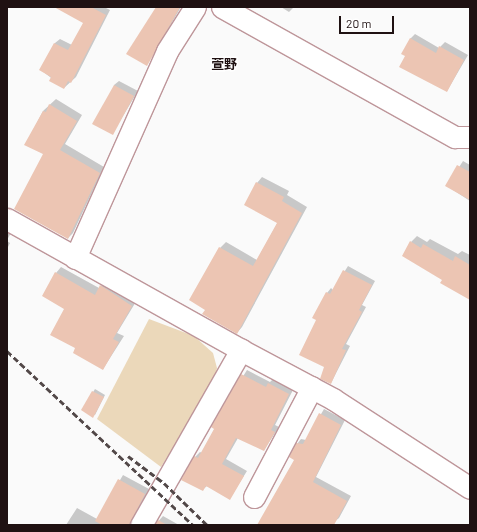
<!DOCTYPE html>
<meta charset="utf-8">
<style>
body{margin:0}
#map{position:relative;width:477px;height:532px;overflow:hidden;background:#fafafa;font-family:Barlow,"Noto Sans JP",sans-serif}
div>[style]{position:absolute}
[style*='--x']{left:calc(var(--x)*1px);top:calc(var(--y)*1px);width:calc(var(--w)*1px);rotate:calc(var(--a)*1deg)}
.green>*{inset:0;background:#ebd8ba}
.shadow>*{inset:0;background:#0003}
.building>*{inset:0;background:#ecc5b3}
.roads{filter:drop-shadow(1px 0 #be969a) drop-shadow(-1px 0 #be969a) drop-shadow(0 1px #be969a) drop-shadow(0 -1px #be969a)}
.minor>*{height:21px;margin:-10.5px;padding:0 10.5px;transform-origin:10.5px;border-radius:10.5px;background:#fff}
.rail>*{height:3px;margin-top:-1.5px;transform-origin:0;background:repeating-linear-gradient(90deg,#524848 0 6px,transparent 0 9px)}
span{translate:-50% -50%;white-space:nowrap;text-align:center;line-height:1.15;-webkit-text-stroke:3px #fff;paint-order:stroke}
.quarter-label{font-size:13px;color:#1f1112;font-weight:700}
.frame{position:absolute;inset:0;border:8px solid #1f1112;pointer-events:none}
.scale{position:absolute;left:339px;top:16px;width:55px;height:18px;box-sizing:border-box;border:2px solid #1f1112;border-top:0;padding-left:5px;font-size:12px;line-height:14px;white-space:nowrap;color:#1f1112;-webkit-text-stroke:3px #fff;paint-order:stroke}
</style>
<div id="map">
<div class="green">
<div style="clip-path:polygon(149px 319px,194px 336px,213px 353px,217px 368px,214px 382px,161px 467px,97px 419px)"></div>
</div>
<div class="shadow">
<div style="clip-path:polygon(75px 7px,104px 7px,110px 10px,76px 77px,64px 88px,41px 70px,55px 43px,60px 39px,72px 45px,85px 23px)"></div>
<div style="clip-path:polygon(157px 7px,181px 7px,147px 65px)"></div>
<div style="clip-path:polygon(281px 7px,294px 7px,289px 12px)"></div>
<div style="clip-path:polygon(415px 34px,439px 48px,445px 42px,468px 55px,447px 91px,406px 56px,410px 39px)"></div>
<div style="clip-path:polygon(119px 81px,138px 91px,112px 134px,114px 85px)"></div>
<div style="clip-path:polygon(56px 99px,82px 115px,65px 144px,104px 167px,73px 233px,68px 238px,44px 154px,26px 144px,43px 111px)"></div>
<div style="clip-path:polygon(463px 161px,470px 165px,470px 201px,447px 186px)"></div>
<div style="clip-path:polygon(262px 177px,289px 191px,287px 195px,307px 207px,242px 327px,237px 333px,206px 309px,220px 248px,226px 242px,257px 260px,278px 222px,257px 183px)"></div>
<div style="clip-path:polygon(7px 228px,12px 231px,7px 240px)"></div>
<div style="clip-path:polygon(417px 236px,427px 242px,430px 239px,458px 254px,462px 251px,470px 255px,470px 299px,443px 279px,411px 242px)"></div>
<div style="clip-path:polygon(7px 241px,10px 243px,7px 249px)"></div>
<div style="clip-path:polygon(348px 266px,375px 281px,362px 305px,366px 307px,346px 344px,350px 346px,331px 383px,317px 320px,327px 293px,331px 288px,333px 290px)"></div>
<div style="clip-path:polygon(61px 267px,99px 288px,107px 280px,137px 300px,117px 333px,124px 336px,103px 369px,77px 348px,56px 273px)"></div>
<div style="clip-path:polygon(247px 370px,270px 382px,273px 379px,293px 390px,275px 425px,279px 427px,264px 450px,238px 438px,226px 459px,247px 471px,230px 498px,207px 486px,202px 490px,182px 479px,195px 457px,200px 452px,202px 453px,215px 428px,212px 426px)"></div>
<div style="clip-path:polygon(95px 389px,105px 395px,95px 415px,82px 410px)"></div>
<div style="clip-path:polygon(324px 409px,345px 420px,316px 477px,351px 496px,339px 518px,334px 522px,315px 525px,258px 525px,295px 460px,297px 444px,301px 439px,306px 440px)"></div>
<div style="clip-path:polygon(123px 475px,149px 489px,135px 514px,136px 525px,66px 525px,77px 508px,97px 519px)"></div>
<div style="clip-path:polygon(163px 516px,179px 525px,155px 525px)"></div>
</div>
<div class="building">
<div style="clip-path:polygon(54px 7px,91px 7px,106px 15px,71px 83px,68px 81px,64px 89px,49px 81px,51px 77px,39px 70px,54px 43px,68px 50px,83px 23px)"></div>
<div style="clip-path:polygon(156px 7px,180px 7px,147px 66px,126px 54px)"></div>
<div style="clip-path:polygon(410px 38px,436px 53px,439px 46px,464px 60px,447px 92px,399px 67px,405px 56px,401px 54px)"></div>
<div style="clip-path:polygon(114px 85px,134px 96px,113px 135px,92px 124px)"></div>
<div style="clip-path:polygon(49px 104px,77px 121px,60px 150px,100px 173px,68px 239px,14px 209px,43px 154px,24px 145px,43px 111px,46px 112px)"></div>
<div style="clip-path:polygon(457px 165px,470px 172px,470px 200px,445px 186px)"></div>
<div style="clip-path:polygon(256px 182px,284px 197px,282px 201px,302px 213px,237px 334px,202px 314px,205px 310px,189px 300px,219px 247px,253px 266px,277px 223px,244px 205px)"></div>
<div style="clip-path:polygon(410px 241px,421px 248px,423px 244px,453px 261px,455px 256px,470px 265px,470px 300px,440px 283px,442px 280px,402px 256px)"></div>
<div style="clip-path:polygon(343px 270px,372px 285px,359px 310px,362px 312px,342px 349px,346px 350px,331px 384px,320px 379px,324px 367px,299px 355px,316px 320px,312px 318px,326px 292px,330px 294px)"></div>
<div style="clip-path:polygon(55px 272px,95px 295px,100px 285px,132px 306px,113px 339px,119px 342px,103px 370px,73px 353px,75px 348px,50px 335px,64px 309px,42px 296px)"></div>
<div style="clip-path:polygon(241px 374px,266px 387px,268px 383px,289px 394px,271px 430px,275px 432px,264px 451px,236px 438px,222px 464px,244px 476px,230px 500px,206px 486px,203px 491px,181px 480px,194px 456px,198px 458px,214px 429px,211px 427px)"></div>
<div style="clip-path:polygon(92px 391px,104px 397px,93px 418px,81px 410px)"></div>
<div style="clip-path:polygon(319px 413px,341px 425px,313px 482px,347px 501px,334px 525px,257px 525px,294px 460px,289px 457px,296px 443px,303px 444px)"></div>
<div style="clip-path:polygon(118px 479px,145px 494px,129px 525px,102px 525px,95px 521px)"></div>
<div style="clip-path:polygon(158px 520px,167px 525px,155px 525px)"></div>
</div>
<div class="roads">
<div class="minor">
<div style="--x:222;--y:7;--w:267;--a:29.2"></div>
<div style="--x:455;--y:137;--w:15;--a:0"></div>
<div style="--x:7;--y:219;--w:268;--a:29.2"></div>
<div style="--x:241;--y:350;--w:104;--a:28"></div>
<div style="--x:333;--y:399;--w:163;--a:33"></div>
<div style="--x:75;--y:258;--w:227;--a:-66"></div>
<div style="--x:167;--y:51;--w:52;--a:-57.5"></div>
<div style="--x:254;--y:497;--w:124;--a:-62.2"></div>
<div style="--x:141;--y:525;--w:202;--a:-60.3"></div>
</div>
</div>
<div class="rail">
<div style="--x:7;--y:351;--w:255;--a:43.1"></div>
<div style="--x:128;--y:456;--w:45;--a:36.9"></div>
<div style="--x:164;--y:483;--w:60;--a:44.3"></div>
</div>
<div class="quarter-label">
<span style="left:224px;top:64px">萱野</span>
</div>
<div class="frame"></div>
<div class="scale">20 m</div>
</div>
